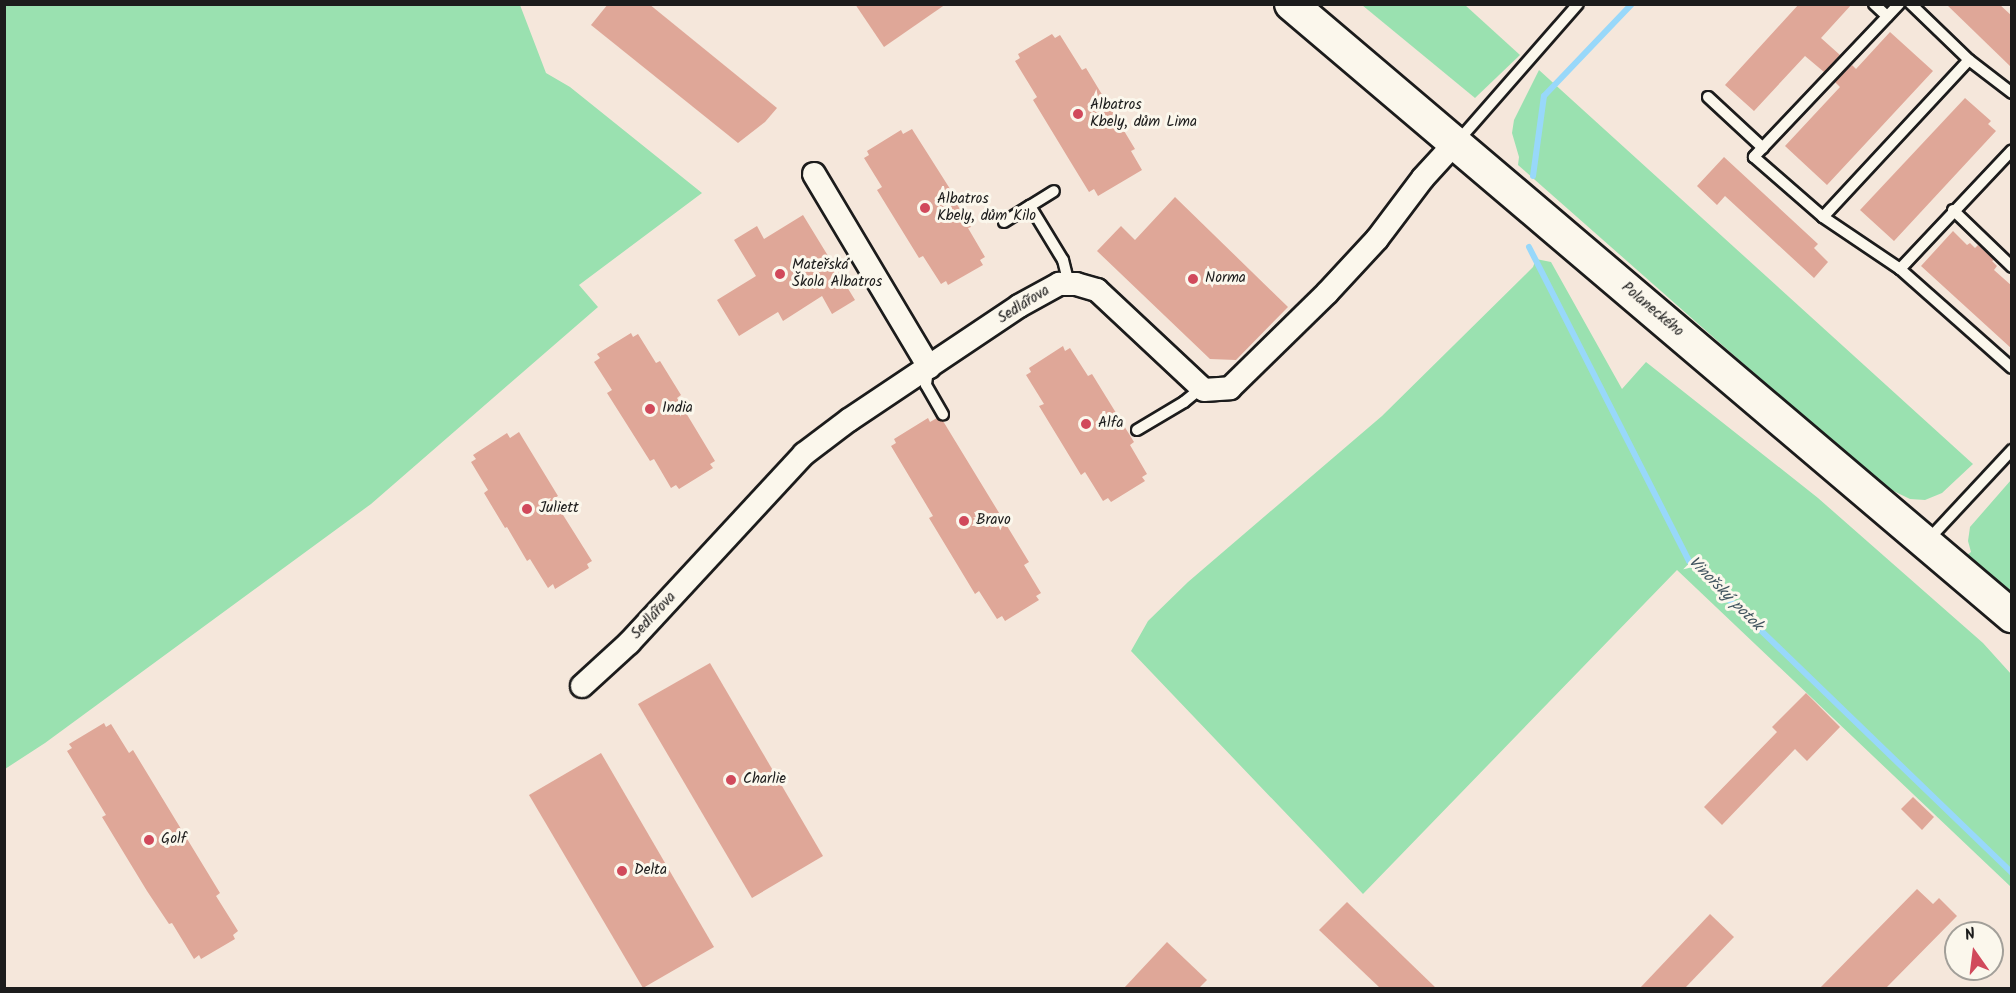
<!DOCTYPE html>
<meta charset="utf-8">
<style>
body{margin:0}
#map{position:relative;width:2016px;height:993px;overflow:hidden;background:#f5e7db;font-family:Kalam,sans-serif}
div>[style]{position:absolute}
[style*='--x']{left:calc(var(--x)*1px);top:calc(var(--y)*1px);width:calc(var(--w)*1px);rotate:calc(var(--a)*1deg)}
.green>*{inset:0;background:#9ae1b0}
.stream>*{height:6px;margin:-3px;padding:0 3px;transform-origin:3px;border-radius:3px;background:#98d8fa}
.building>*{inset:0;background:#dfa798}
.roads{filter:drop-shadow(2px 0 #1c1c1c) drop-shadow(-2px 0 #1c1c1c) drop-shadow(0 2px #1c1c1c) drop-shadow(0 -2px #1c1c1c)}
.lane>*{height:10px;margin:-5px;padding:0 5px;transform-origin:5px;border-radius:5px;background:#fbf7ec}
.street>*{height:22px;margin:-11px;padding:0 11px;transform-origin:11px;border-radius:11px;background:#fbf7ec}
.secondary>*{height:32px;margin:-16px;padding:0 16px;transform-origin:16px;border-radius:16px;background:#fbf7ec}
.dots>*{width:16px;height:16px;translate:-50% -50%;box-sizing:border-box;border:3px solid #fbf7ec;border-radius:50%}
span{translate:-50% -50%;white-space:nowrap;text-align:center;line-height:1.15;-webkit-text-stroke:6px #fbf7ec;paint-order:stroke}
.poi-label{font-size:15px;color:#1c1c1c}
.left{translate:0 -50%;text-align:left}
.street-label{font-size:15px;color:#1c1c1c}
.water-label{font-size:16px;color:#41545f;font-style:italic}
.frame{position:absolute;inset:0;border:6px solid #1c1c1c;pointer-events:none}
.north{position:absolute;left:1944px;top:921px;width:60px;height:60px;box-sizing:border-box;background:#fbf7ec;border:2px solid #a29f99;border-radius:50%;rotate:346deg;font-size:16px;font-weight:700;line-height:24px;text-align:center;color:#1c1c1c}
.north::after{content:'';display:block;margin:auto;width:21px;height:27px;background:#d1495b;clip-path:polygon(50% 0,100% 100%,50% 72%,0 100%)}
</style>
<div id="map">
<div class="green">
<div style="clip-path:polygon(5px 4px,520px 5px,546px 73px,570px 87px,702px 193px,579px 285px,598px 307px,371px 504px,45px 743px,5px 769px)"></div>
<div style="clip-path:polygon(1362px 5px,1465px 5px,1520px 55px,1475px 98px)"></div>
<div style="clip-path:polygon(1539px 70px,1973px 464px,1942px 493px,1925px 500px,1910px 499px,1881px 485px,1518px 165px,1519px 157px,1512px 133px,1514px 120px)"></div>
<div style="clip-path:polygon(1536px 259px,1551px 262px,1622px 389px,1646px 362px,1818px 498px,1983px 643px,2011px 674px,2011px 887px,1677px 570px,1363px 894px,1131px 651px,1148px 621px,1188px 582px,1382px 416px,1533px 267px)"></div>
<div style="clip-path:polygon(2011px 480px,2011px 593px,1966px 556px,1971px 552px,1968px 541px,1970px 527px)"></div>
</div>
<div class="stream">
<div style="--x:1533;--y:176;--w:81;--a:-82.2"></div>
<div style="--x:1544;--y:96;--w:127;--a:-46.3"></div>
<div style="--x:1529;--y:247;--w:352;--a:63"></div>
<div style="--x:1689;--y:561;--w:449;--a:44"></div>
</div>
<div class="building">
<div style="clip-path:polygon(608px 4px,649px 4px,777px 108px,765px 122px,738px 143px,591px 25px)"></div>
<div style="clip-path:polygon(855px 4px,946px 4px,884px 47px)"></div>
<div style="clip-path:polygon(1799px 4px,1852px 4px,1821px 38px,1840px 55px,1824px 72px,1805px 56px,1754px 111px,1725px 85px)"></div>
<div style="clip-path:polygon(1946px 4px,1999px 4px,2012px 16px,2012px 68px)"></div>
<div style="clip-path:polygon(1890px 32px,1933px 71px,1827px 185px,1785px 146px,1840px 87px,1835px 82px,1852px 65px,1856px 69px)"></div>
<div style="clip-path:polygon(1052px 34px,1055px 38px,1060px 35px,1082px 70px,1086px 68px,1135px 149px,1131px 151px,1142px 170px,1098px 196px,1094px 189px,1089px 192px,1070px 161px,1033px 100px,1037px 97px,1015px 61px,1020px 58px,1018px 54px)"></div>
<div style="clip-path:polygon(1965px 98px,1991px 121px,1988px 124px,1996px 131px,1894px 241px,1860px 210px)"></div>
<div style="clip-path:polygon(912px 129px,952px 192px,950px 193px,971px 227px,968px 228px,985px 257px,980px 260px,983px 265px,948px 285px,946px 281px,941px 284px,923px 256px,919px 258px,877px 190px,882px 187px,864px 158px,869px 155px,867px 151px,901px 130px,903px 134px)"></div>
<div style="clip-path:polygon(1724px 157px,1818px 244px,1814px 248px,1828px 262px,1814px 278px,1725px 196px,1717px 205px,1697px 186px)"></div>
<div style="clip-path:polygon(1175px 197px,1288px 307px,1236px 360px,1210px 359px,1097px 251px,1121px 226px,1135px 240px)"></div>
<div style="clip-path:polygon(803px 215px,855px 300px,832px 314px,822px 296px,783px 321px,778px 312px,739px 336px,717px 300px,756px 276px,734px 240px,757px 226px,764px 239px)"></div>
<div style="clip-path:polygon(1953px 231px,1967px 245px,1970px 243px,1975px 248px,1978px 245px,1994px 260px,1992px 261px,1997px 266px,1994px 270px,2012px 286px,2012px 349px,1921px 266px)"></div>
<div style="clip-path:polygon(631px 333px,633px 337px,638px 334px,656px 363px,660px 361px,681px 395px,677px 398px,715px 461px,710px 464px,713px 468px,679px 489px,676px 485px,671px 488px,654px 459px,650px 461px,607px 393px,612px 390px,594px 362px,600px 358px,597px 354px)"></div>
<div style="clip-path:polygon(1063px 346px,1065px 351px,1070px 348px,1088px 376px,1092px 374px,1134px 442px,1130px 445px,1147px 474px,1142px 477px,1145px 481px,1111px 502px,1108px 498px,1103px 501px,1085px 472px,1081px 475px,1039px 406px,1044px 404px,1026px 375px,1031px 372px,1029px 368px)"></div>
<div style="clip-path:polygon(928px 418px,930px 422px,937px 418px,943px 421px,1029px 562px,1024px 565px,1041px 593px,1036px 596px,1039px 600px,1005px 621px,1002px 616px,997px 619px,979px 591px,975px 594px,929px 518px,933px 516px,891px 446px,896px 443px,894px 439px)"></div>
<div style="clip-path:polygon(519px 432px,558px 496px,553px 499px,592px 561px,587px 564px,589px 568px,555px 589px,553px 584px,548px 588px,530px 559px,527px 561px,507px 527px,505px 528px,484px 493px,488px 490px,471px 462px,476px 459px,473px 455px,507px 433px,510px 438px)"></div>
<div style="clip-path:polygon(710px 663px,823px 856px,752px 898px,638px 704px)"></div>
<div style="clip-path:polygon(1806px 693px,1840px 727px,1807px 761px,1795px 749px,1722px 825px,1704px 807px,1777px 732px,1772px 727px)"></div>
<div style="clip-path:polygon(104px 723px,106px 727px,111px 724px,129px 753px,133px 750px,220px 893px,216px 896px,238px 931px,233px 935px,235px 939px,201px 959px,199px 955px,194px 959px,172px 923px,169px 924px,147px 891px,102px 817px,106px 815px,67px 751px,72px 748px,69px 744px)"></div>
<div style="clip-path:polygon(601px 753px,714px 947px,643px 988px,529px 795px)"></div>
<div style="clip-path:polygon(1913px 797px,1934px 817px,1922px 830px,1901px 809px)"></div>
<div style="clip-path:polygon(1917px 889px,1933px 904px,1939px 898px,1957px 916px,1886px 988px,1820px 988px)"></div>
<div style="clip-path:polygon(1347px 902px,1436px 988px,1380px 988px,1319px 930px)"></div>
<div style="clip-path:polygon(1710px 914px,1734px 937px,1685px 988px,1640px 988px)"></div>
<div style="clip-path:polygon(1167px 942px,1207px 980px,1199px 988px,1124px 988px)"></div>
</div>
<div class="roads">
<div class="lane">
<div style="--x:1874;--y:4;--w:18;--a:43"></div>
<div style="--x:1899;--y:4;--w:211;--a:133.5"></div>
<div style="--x:1754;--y:157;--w:91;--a:41"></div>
<div style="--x:1823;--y:217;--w:214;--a:-47.1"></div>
<div style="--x:1969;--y:60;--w:81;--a:-136"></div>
<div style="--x:1969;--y:60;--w:54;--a:37.5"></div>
<div style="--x:1708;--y:97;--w:75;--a:42.8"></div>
<div style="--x:1458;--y:141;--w:182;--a:-48.8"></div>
<div style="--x:1030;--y:206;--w:28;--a:-32"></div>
<div style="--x:1953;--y:210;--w:82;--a:44"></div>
<div style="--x:1823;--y:217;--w:93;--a:34"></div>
<div style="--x:1900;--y:269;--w:149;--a:41.5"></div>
<div style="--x:1004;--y:222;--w:31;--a:-32"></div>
<div style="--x:1030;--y:206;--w:63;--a:58.6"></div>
<div style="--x:1063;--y:260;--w:25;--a:76"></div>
<div style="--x:1900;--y:269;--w:163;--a:-46.7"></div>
<div style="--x:928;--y:370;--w:15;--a:98"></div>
<div style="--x:926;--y:385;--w:34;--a:60"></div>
<div style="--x:1137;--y:430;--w:55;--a:-30.8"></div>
<div style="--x:1184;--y:402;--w:22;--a:-39"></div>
<div style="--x:1928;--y:540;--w:123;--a:-47"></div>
</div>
<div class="street">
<div style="--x:814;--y:174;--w:225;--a:59.2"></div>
<div style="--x:582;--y:686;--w:64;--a:-42.5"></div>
<div style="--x:629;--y:643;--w:258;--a:-47.2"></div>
<div style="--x:804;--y:454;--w:56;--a:-37.1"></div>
<div style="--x:849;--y:420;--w:205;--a:-33.8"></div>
<div style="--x:1019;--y:306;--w:46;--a:-28.8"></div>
<div style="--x:1059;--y:284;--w:17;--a:0"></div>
<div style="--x:1076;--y:284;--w:22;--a:16"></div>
<div style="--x:1097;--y:290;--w:146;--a:43.1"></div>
<div style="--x:1204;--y:390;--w:26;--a:-4"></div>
<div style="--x:1230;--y:388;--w:136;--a:-44.4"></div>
<div style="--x:1327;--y:293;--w:74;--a:-47.2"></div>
<div style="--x:1377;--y:239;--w:76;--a:-53"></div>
<div style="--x:1423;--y:178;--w:47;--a:-47.6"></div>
</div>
<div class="secondary">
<div style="--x:1291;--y:4;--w:946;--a:40.33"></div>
</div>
</div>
<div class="dots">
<div style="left:1078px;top:114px;background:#d1495b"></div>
<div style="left:925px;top:208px;background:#d1495b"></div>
<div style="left:780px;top:274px;background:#d1495b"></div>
<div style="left:1193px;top:279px;background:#d1495b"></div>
<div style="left:650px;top:409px;background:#d1495b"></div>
<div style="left:1086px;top:424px;background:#d1495b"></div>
<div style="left:527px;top:509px;background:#d1495b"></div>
<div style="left:964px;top:521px;background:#d1495b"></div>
<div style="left:731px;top:780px;background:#d1495b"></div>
<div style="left:149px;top:840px;background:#d1495b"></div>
<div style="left:622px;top:871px;background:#d1495b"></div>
</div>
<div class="poi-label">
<span class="left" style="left:1090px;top:114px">Albatros<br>Kbely, dům Lima</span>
<span class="left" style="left:937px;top:208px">Albatros<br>Kbely, dům Kilo</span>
<span class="left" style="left:792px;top:274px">Mateřská<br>Škola Albatros</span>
<span class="left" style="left:1205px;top:279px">Norma</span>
<span class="left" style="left:662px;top:409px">India</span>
<span class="left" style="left:1098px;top:424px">Alfa</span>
<span class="left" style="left:539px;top:509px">Juliett</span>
<span class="left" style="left:976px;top:521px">Bravo</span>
<span class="left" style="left:743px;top:780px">Charlie</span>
<span class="left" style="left:161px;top:840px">Golf</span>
<span class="left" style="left:634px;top:871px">Delta</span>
</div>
<div class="street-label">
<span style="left:1024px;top:305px;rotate:-32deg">Sedlářova</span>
<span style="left:1652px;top:310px;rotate:40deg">Polaneckého</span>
<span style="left:654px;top:616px;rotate:-47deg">Sedlářova</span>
</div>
<div class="water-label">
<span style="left:1725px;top:594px;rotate:45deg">Vinořský potok</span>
</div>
<div class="frame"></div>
<div class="north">N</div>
</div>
